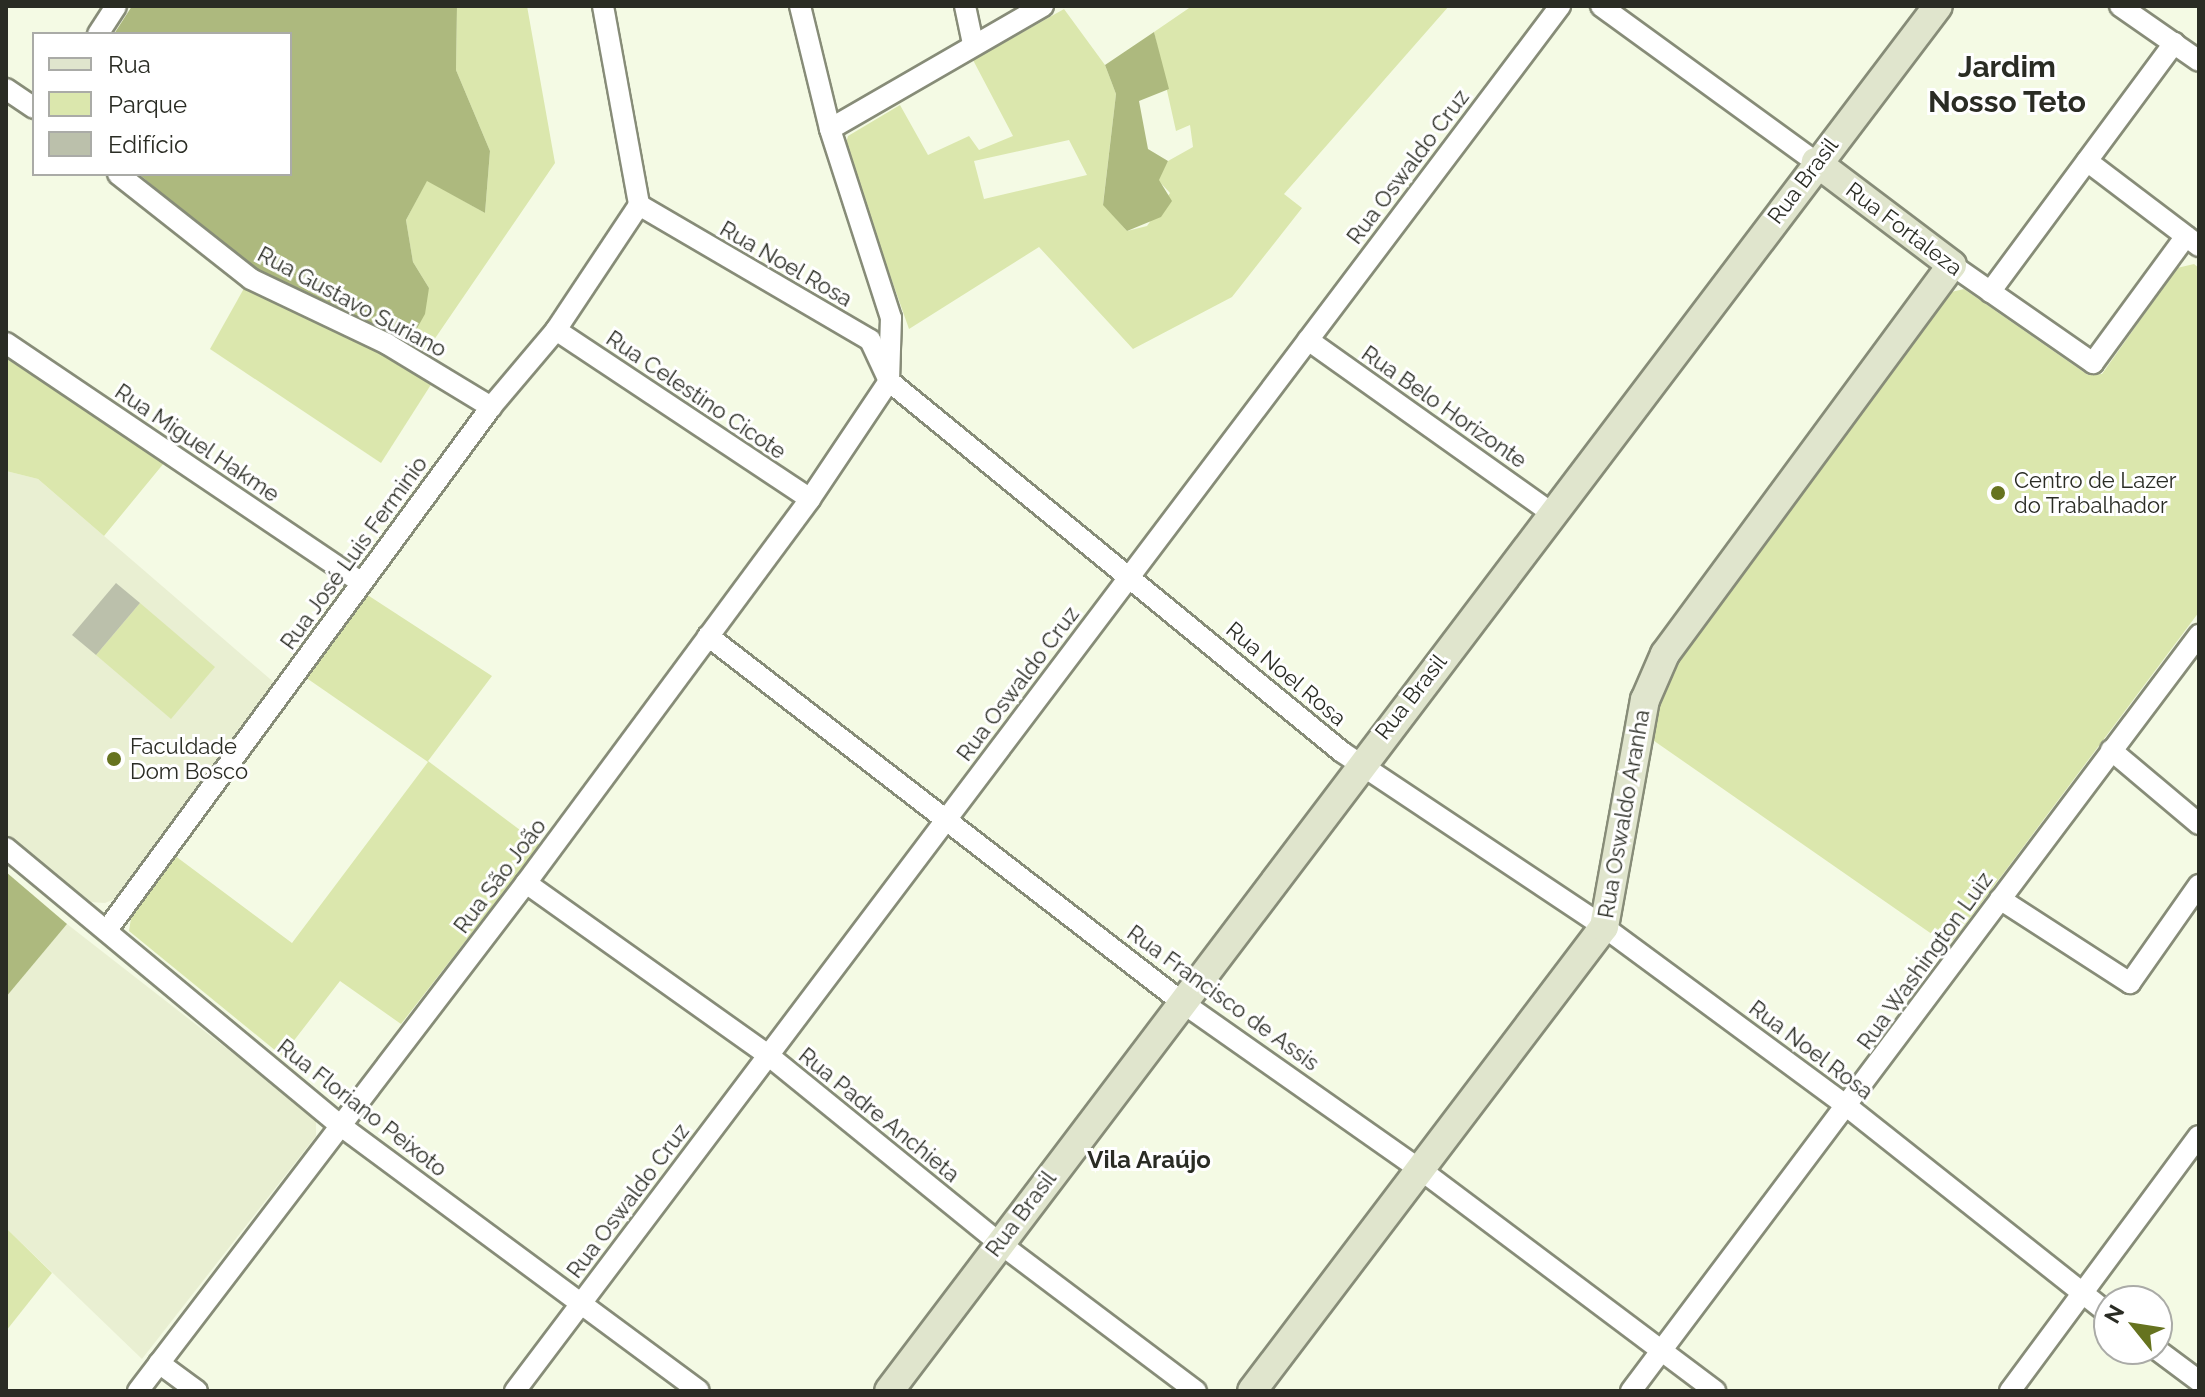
<!DOCTYPE html>
<meta charset="utf-8">
<style>
body{margin:0}
#map{position:relative;width:2205px;height:1397px;overflow:hidden;background:#f4fae4;font-family:Raleway,sans-serif}
div>[style]{position:absolute}
[style*='--x']{left:calc(var(--x)*1px);top:calc(var(--y)*1px);width:calc(var(--w)*1px);rotate:calc(var(--a)*1deg)}
.built>*{inset:0;background:#e9efd2}
.green>*{inset:0;background:#dbe7ad}
.forest>*{inset:0;background:#adb97e}
.building>*{inset:0;background:#bbc0ab}
.roads{filter:drop-shadow(2px 0 #878c78) drop-shadow(-2px 0 #878c78) drop-shadow(0 2px #878c78) drop-shadow(0 -2px #878c78)}
.street>*{height:20px;margin:-10px;padding:0 10px;transform-origin:10px;border-radius:10px;background:#fff}
.secondary>*{height:28px;margin:-14px;padding:0 14px;transform-origin:14px;border-radius:14px;background:#e0e5cd}
.dots>*{width:22px;height:22px;translate:-50% -50%;box-sizing:border-box;border:4px solid #fff;border-radius:50%}
span{translate:-50% -50%;white-space:nowrap;text-align:center;line-height:1.15;-webkit-text-stroke:6px #fff;paint-order:stroke}
.street-label{font-size:22px;color:#2a2c24}
.poi-label{font-size:22px;color:#2a2c24}
.left{translate:0 -50%;text-align:left}
.neighbourhood-label{font-size:24px;color:#2a2c24;font-weight:700}
.district-label{font-size:30px;color:#2a2c24;font-weight:700}
.frame{position:absolute;inset:0;border:8px solid #2a2c24;pointer-events:none}
.legend{position:absolute;left:32px;top:32px;width:260px;height:144px;box-sizing:border-box;background:#fff;border:2px solid #aaaba7;margin:0;padding:10px 14px;list-style:none;font-size:24px;color:#2a2c24}
.legend li{display:flex;align-items:center;gap:16px;height:40px}
.legend b{width:40px;border:2px solid #aaaba7}
.north{position:absolute;left:2093px;top:1285px;width:80px;height:80px;box-sizing:border-box;background:#fff;border:2px solid #aaaba7;border-radius:50%;rotate:300deg;font-size:22px;font-weight:700;line-height:32px;text-align:center;color:#2a2c24}
.north::after{content:'';display:block;margin:auto;width:28px;height:36px;background:#66731f;clip-path:polygon(50% 0,100% 100%,50% 72%,0 100%)}
</style>
<div id="map">
<div class="built">
<div style="clip-path:polygon(6px 471px,38px 479px,277px 685px,117px 898px,105px 903px,90px 902px,6px 834px)"></div>
<div style="clip-path:polygon(67px 924px,316px 1118px,316px 1136px,142px 1359px,6px 1228px,6px 997px)"></div>
</div>
<div class="green">
<div style="clip-path:polygon(457px 6px,527px 6px,555px 163px,423px 356px,406px 348px,429px 288px,413px 262px,406px 220px,427px 180px,485px 213px,490px 151px,456px 70px)"></div>
<div style="clip-path:polygon(evenodd,1192px 6px,1449px 6px,1284px 194px,1302px 208px,1232px 297px,1133px 349px,1039px 247px,909px 329px,845px 147px,848px 136px,900px 105px,928px 155px,969px 136px,979px 150px,1013px 136px,973px 60px,1064px 9px,1105px 65px,1116px 94px,1103px 204px,1127px 231px,1147px 226px,1170px 193px,1158px 180px,1168px 161px,1193px 147px,1190px 125px,1176px 131px,1154px 32px,1192px 6px,1069px 140px,1087px 175px,984px 199px,974px 161px,1069px 140px)"></div>
<div style="clip-path:polygon(2194px 264px,2199px 268px,2199px 612px,1949px 946px,1647px 736px,1674px 659px,1947px 293px,1964px 289px,2088px 375px,2102px 374px,2177px 268px)"></div>
<div style="clip-path:polygon(247px 283px,385px 351px,432px 383px,381px 463px,210px 349px)"></div>
<div style="clip-path:polygon(6px 358px,164px 463px,104px 536px,38px 479px,6px 471px)"></div>
<div style="clip-path:polygon(366px 594px,492px 676px,428px 761px,540px 845px,401px 1024px,340px 981px,282px 1056px,129px 931px,132px 912px,174px 855px,292px 943px,428px 762px,305px 677px)"></div>
<div style="clip-path:polygon(140px 603px,215px 667px,171px 719px,96px 655px)"></div>
<div style="clip-path:polygon(6px 1228px,52px 1273px,6px 1331px)"></div>
</div>
<div class="forest">
<div style="clip-path:polygon(132px 6px,457px 6px,456px 70px,490px 151px,485px 213px,427px 181px,406px 220px,413px 262px,429px 288px,425px 314px,406px 348px,254px 273px,139px 174px,290px 174px,290px 34px,114px 34px)"></div>
<div style="clip-path:polygon(1154px 32px,1169px 89px,1139px 101px,1148px 149px,1168px 161px,1159px 180px,1172px 201px,1161px 217px,1127px 231px,1103px 205px,1116px 94px,1105px 65px)"></div>
<div style="clip-path:polygon(6px 872px,67px 924px,6px 997px)"></div>
</div>
<div class="building">
<div style="clip-path:polygon(116px 583px,140px 603px,96px 655px,72px 635px)"></div>
</div>
<div class="roads">
<div class="street">
<div style="--x:603;--y:6;--w:202;--a:79.7"></div>
<div style="--x:965;--y:6;--w:40;--a:78"></div>
<div style="--x:1601;--y:6;--w:266;--a:36"></div>
<div style="--x:2120;--y:6;--w:96;--a:34.8"></div>
<div style="--x:98;--y:34;--w:33;--a:-57"></div>
<div style="--x:6;--y:89;--w:34;--a:34"></div>
<div style="--x:830;--y:129;--w:246;--a:-30"></div>
<div style="--x:2087;--y:161;--w:141;--a:37.2"></div>
<div style="--x:118;--y:174;--w:169;--a:38.3"></div>
<div style="--x:251;--y:279;--w:151;--a:25.5"></div>
<div style="--x:387;--y:344;--w:122;--a:31.2"></div>
<div style="--x:639;--y:205;--w:268;--a:30.3"></div>
<div style="--x:870;--y:340;--w:45;--a:65.1"></div>
<div style="--x:889;--y:381;--w:586;--a:39.32"></div>
<div style="--x:1342;--y:752;--w:315;--a:33.7"></div>
<div style="--x:1604;--y:927;--w:303;--a:36.4"></div>
<div style="--x:1848;--y:1107;--w:333;--a:38.4"></div>
<div style="--x:1952;--y:265;--w:172;--a:34.8"></div>
<div style="--x:2093;--y:363;--w:157;--a:-53.8"></div>
<div style="--x:1990;--y:292;--w:310;--a:-53.5"></div>
<div style="--x:556;--y:330;--w:305;--a:33.6"></div>
<div style="--x:1308;--y:340;--w:301;--a:35.4"></div>
<div style="--x:6;--y:343;--w:429;--a:34"></div>
<div style="--x:708;--y:636;--w:600;--a:37.69"></div>
<div style="--x:1183;--y:1003;--w:291;--a:35.1"></div>
<div style="--x:1421;--y:1170;--w:368;--a:36.9"></div>
<div style="--x:2111;--y:750;--w:115;--a:40.1"></div>
<div style="--x:6;--y:848;--w:435;--a:39.7"></div>
<div style="--x:341;--y:1126;--w:445;--a:36.5"></div>
<div style="--x:526;--y:883;--w:297;--a:35.4"></div>
<div style="--x:768;--y:1055;--w:296;--a:39.1"></div>
<div style="--x:998;--y:1242;--w:248;--a:37"></div>
<div style="--x:2000;--y:899;--w:155;--a:32.9"></div>
<div style="--x:2130;--y:983;--w:120;--a:-54.9"></div>
<div style="--x:107;--y:930;--w:649;--a:-53.71"></div>
<div style="--x:491;--y:407;--w:101;--a:-49.8"></div>
<div style="--x:556;--y:330;--w:150;--a:-56.4"></div>
<div style="--x:2156;--y:1349;--w:54;--a:36.7"></div>
<div style="--x:159;--y:1363;--w:47;--a:36.4"></div>
<div style="--x:138;--y:1391;--w:639;--a:-52.63"></div>
<div style="--x:526;--y:883;--w:478;--a:-53.5"></div>
<div style="--x:810;--y:499;--w:142;--a:-56.2"></div>
<div style="--x:889;--y:381;--w:63;--a:-88.2"></div>
<div style="--x:891;--y:318;--w:199;--a:-107.9"></div>
<div style="--x:830;--y:129;--w:127;--a:-103.7"></div>
<div style="--x:515;--y:1391;--w:1735;--a:-52.96"></div>
<div style="--x:1631;--y:1391;--w:946;--a:-53.08"></div>
<div style="--x:2010;--y:1391;--w:317;--a:-53.5"></div>
</div>
<div class="secondary">
<div style="--x:889;--y:1391;--w:1737;--a:-52.86"></div>
<div style="--x:1252;--y:1391;--w:582;--a:-52.82"></div>
<div style="--x:1604;--y:927;--w:231;--a:-79.8"></div>
<div style="--x:1645;--y:700;--w:50;--a:-66.5"></div>
<div style="--x:1665;--y:654;--w:483;--a:-53.6"></div>
<div style="--x:1952;--y:265;--w:171;--a:-142.9"></div>
</div>
</div>
<div class="dots">
<div style="left:1998px;top:493px;background:#66731f"></div>
<div style="left:114px;top:759px;background:#66731f"></div>
</div>
<div class="street-label">
<span style="left:1408px;top:167px;rotate:-53deg">Rua Oswaldo Cruz</span>
<span style="left:1803px;top:181px;rotate:-53deg">Rua Brasil</span>
<span style="left:1904px;top:229px;rotate:37deg">Rua Fortaleza</span>
<span style="left:786px;top:264px;rotate:30deg">Rua Noel Rosa</span>
<span style="left:352px;top:302px;rotate:28deg">Rua Gustavo Suriano</span>
<span style="left:696px;top:395px;rotate:34deg">Rua Celestino Cicote</span>
<span style="left:1444px;top:407px;rotate:35deg">Rua Belo Horizonte</span>
<span style="left:197px;top:443px;rotate:34deg">Rua Miguel Hakme</span>
<span style="left:354px;top:553px;rotate:-54deg">Rua José Luis Ferminio</span>
<span style="left:1286px;top:674px;rotate:40deg">Rua Noel Rosa</span>
<span style="left:1018px;top:684px;rotate:-53deg">Rua Oswaldo Cruz</span>
<span style="left:1411px;top:697px;rotate:-52deg">Rua Brasil</span>
<span style="left:1624px;top:814px;rotate:-80deg">Rua Oswaldo Aranha</span>
<span style="left:500px;top:876px;rotate:-53deg">Rua São João</span>
<span style="left:1925px;top:961px;rotate:-54deg">Rua Washington Luiz</span>
<span style="left:1223px;top:998px;rotate:36deg">Rua Francisco de Assis</span>
<span style="left:1811px;top:1050px;rotate:37deg">Rua Noel Rosa</span>
<span style="left:362px;top:1108px;rotate:38deg">Rua Floriano Peixoto</span>
<span style="left:879px;top:1115px;rotate:39deg">Rua Padre Anchieta</span>
<span style="left:628px;top:1201px;rotate:-53deg">Rua Oswaldo Cruz</span>
<span style="left:1021px;top:1214px;rotate:-53deg">Rua Brasil</span>
</div>
<div class="poi-label">
<span class="left" style="left:2014px;top:493px">Centro de Lazer<br>do Trabalhador</span>
<span class="left" style="left:130px;top:759px">Faculdade<br>Dom Bosco</span>
</div>
<div class="neighbourhood-label">
<span style="left:1149px;top:1160px">Vila Araújo</span>
</div>
<div class="district-label">
<span style="left:2007px;top:84px">Jardim<br>Nosso Teto</span>
</div>
<div class="frame"></div>
<ul class="legend">
<li><b style="height:10px;background:#e0e5cd"></b>Rua</li>
<li><b style="height:22px;background:#dbe7ad"></b>Parque</li>
<li><b style="height:22px;background:#bbc0ab"></b>Edifício</li>
</ul>
<div class="north">N</div>
</div>
